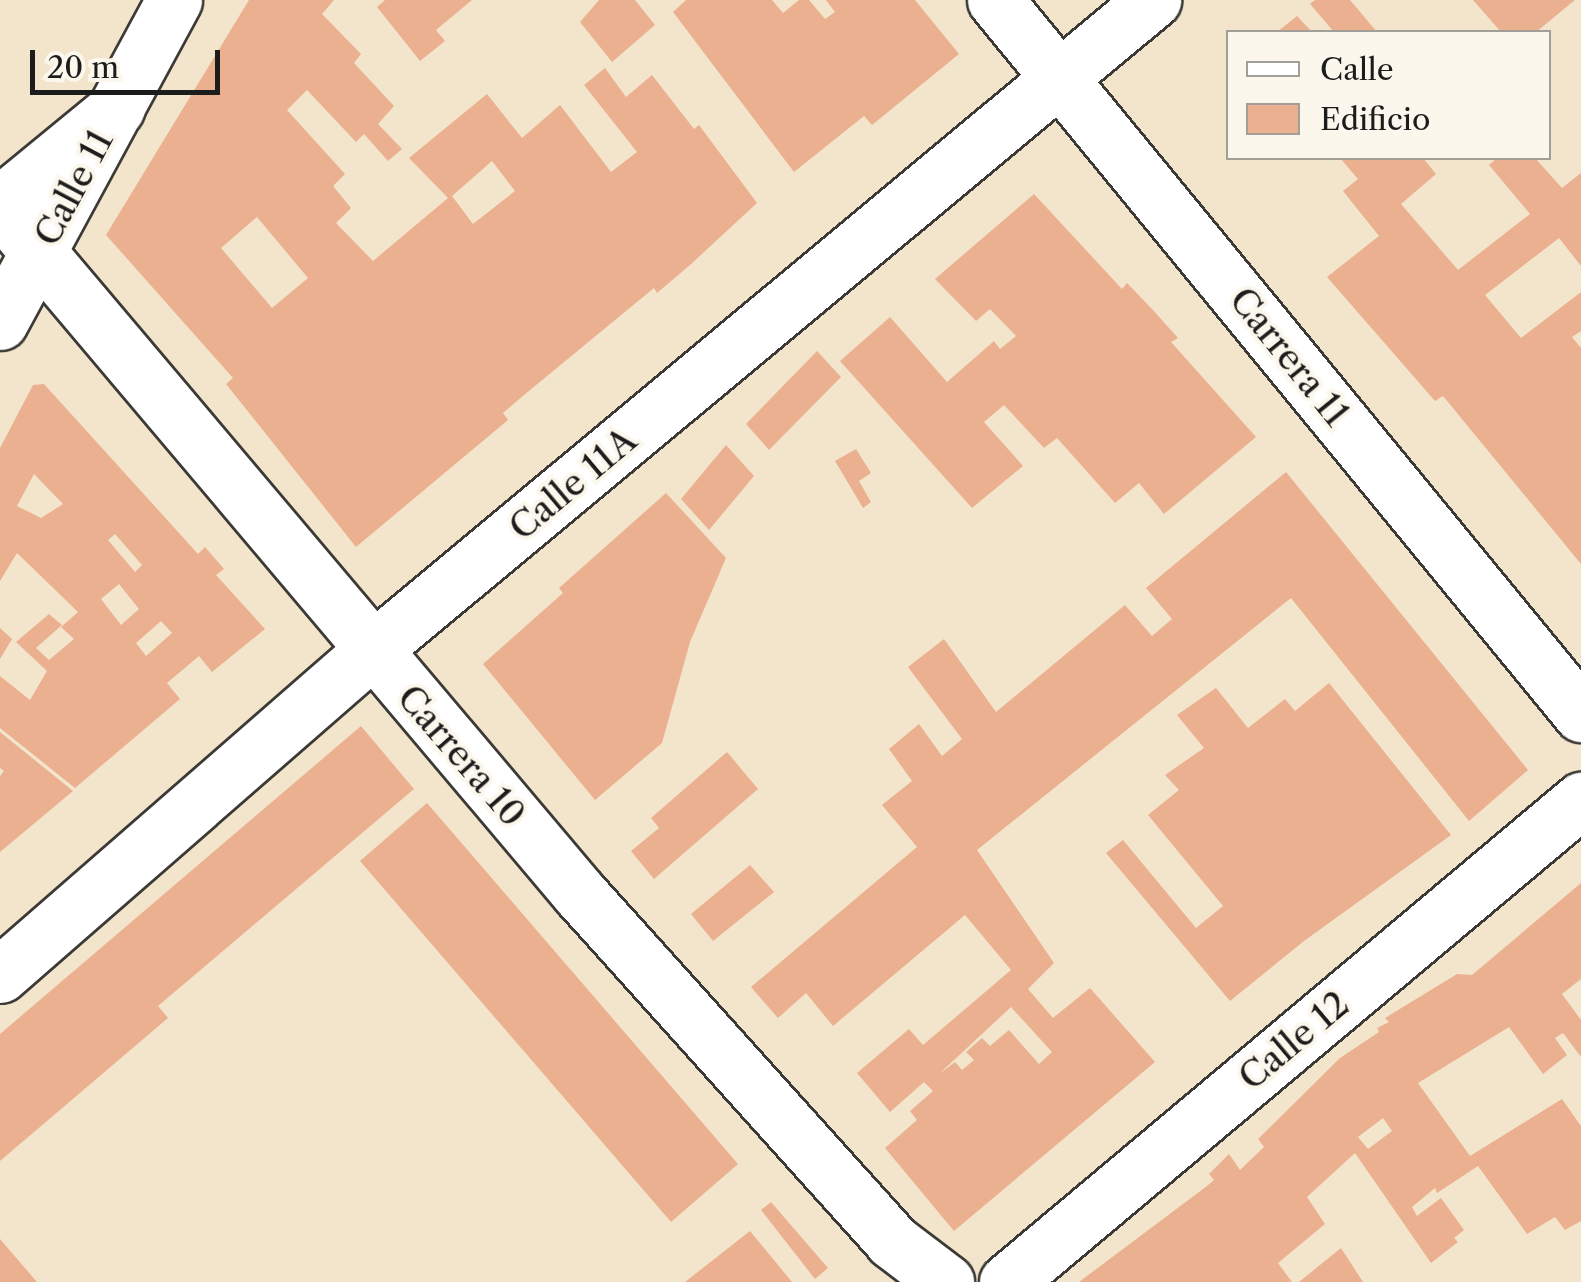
<!DOCTYPE html>
<style>
body{margin:0}
#map{position:relative;width:1581px;height:1282px;overflow:hidden;background:#f3e5cb;font-family:"Libre Caslon Text",serif}
div>[style]{position:absolute}
[style*='--x']{left:calc(var(--x)*1px);top:calc(var(--y)*1px);width:calc(var(--w)*1px);rotate:calc(var(--a)*1deg)}
.building>*{inset:0;background:#ebb090}
.roads{filter:drop-shadow(2px 0 #3c3a36) drop-shadow(-2px 0 #3c3a36) drop-shadow(0 2px #3c3a36) drop-shadow(0 -2px #3c3a36)}
.minor>*{height:55px;margin:-27.5px;padding:0 27.5px;transform-origin:27.5px;border-radius:27.5px;background:#fff}
.major>*{height:55px;margin:-27.5px;padding:0 27.5px;transform-origin:27.5px;border-radius:27.5px;background:#fff}
span{translate:-50% -50%;white-space:nowrap;text-align:center;line-height:1.15;-webkit-text-stroke:8px #fbf7ec;paint-order:stroke}
.street-label{font-size:35px;color:#1c1c1c}
.legend{position:absolute;left:1226px;top:30px;width:325px;height:130px;box-sizing:border-box;background:#fbf7ec;border:2px solid #a29f99;margin:0;padding:12px 18px;list-style:none;font-size:30px;color:#1c1c1c}
.legend li{display:flex;align-items:center;gap:20px;height:50px}
.legend b{width:50px;border:2px solid #a29f99}
.scale{position:absolute;left:30px;top:50px;width:190px;height:45px;box-sizing:border-box;border:5px solid #1c1c1c;border-top:0;padding-left:12px;font-size:30px;line-height:35px;white-space:nowrap;color:#1c1c1c;-webkit-text-stroke:8px #fbf7ec;paint-order:stroke}
</style>
<div id="map">
<div class="building">
<div style="clip-path:polygon(evenodd,249px 0,334px 0,322px 14px,361px 54px,354px 63px,394px 106px,378px 124px,402px 149px,388px 161px,364px 134px,356px 142px,307px 90px,287px 110px,345px 174px,333px 186px,351px 208px,336px 223px,373px 261px,448px 198px,409px 158px,487px 94px,522px 138px,560px 105px,611px 172px,637px 152px,584px 85px,605px 68px,626px 97px,652px 75px,694px 129px,699px 125px,757px 203px,690px 265px,657px 293px,654px 288px,524px 395px,503px 413px,508px 420px,356px 547px,226px 384px,233px 378px,106px 235px,249px 0,492px 161px,515px 191px,473px 224px,452px 196px,492px 161px,249px 0,257px 217px,308px 278px,272px 308px,221px 248px,257px 217px)"></div>
<div style="clip-path:polygon(385px 0,472px 0,436px 30px,445px 41px,420px 61px,377px 7px)"></div>
<div style="clip-path:polygon(599px 0,635px 0,655px 25px,612px 62px,580px 22px)"></div>
<div style="clip-path:polygon(686px 0,772px 0,783px 13px,799px 0,809px 0,825px 19px,835px 12px,826px 0,915px 0,959px 54px,872px 125px,864px 116px,794px 172px,673px 12px)"></div>
<div style="clip-path:polygon(1315px 0,1350px 0,1377px 32px,1334px 32px,1310px 4px)"></div>
<div style="clip-path:polygon(1473px 0,1575px 0,1536px 32px,1501px 32px)"></div>
<div style="clip-path:polygon(1297px 16px,1312px 32px,1277px 32px)"></div>
<div style="clip-path:polygon(1340px 158px,1423px 158px,1436px 174px,1401px 204px,1458px 270px,1530px 214px,1489px 165px,1497px 158px,1535px 158px,1562px 188px,1581px 173px,1581px 266px,1559px 238px,1485px 295px,1521px 338px,1581px 292px,1581px 331px,1572px 337px,1581px 348px,1581px 564px,1443px 396px,1435px 401px,1327px 277px,1379px 236px,1343px 191px,1358px 179px)"></div>
<div style="clip-path:polygon(1034px 194px,1122px 289px,1127px 283px,1152px 309px,1178px 338px,1171px 342px,1256px 437px,1164px 514px,1139px 483px,1115px 503px,1057px 438px,1044px 448px,1004px 405px,984px 422px,1023px 466px,972px 508px,840px 361px,890px 317px,947px 382px,994px 341px,1000px 349px,1016px 336px,990px 309px,976px 321px,935px 279px)"></div>
<div style="clip-path:polygon(817px 351px,841px 377px,769px 450px,746px 424px)"></div>
<div style="clip-path:polygon(evenodd,44px 384px,198px 554px,205px 547px,224px 569px,216px 575px,265px 629px,212px 672px,199px 656px,167px 683px,180px 699px,75px 788px,0 728px,0 676px,30px 700px,47px 671px,16px 642px,49px 614px,62px 625px,36px 648px,49px 660px,74px 639px,61px 627px,78px 612px,17px 553px,0 581px,0 448px,33px 385px,44px 384px,34px 474px,63px 504px,41px 518px,17px 506px,34px 474px,44px 384px,115px 534px,142px 565px,135px 572px,108px 540px,115px 534px,44px 384px,119px 584px,139px 609px,121px 625px,101px 599px,119px 584px,44px 384px,161px 621px,172px 633px,146px 656px,136px 643px,161px 621px)"></div>
<div style="clip-path:polygon(726px 445px,754px 476px,709px 530px,681px 499px)"></div>
<div style="clip-path:polygon(856px 449px,871px 473px,859px 481px,871px 502px,863px 508px,835px 461px)"></div>
<div style="clip-path:polygon(evenodd,1286px 472px,1528px 770px,1469px 821px,1291px 598px,977px 850px,1054px 963px,1028px 989px,1053px 1018px,1090px 988px,1155px 1062px,954px 1231px,885px 1148px,917px 1120px,910px 1111px,933px 1091px,924px 1082px,890px 1112px,857px 1073px,909px 1029px,923px 1045px,1011px 970px,965px 915px,833px 1026px,806px 993px,778px 1018px,751px 987px,917px 847px,882px 805px,912px 781px,889px 749px,919px 724px,942px 756px,962px 739px,908px 667px,944px 639px,996px 712px,1125px 605px,1152px 636px,1172px 619px,1146px 588px,1286px 472px,1011px 1007px,1052px 1052px,1039px 1064px,1009px 1030px,990px 1046px,982px 1038px,966px 1052px,974px 1060px,962px 1070px,955px 1062px,939px 1074px,1011px 1007px)"></div>
<div style="clip-path:polygon(666px 493px,726px 558px,690px 642px,662px 743px,595px 800px,483px 664px,563px 593px,559px 588px)"></div>
<div style="clip-path:polygon(0 628px,12px 639px,0 659px)"></div>
<div style="clip-path:polygon(1329px 683px,1451px 835px,1304px 941px,1230px 1001px,1106px 853px,1123px 840px,1196px 928px,1223px 906px,1148px 815px,1179px 790px,1165px 775px,1204px 748px,1177px 715px,1216px 688px,1248px 728px,1285px 699px,1295px 711px)"></div>
<div style="clip-path:polygon(361px 726px,414px 789px,158px 1006px,168px 1018px,0 1161px,0 1034px)"></div>
<div style="clip-path:polygon(0 732px,73px 791px,0 852px,0 776px,4px 771px,0 768px)"></div>
<div style="clip-path:polygon(727px 752px,758px 789px,654px 879px,631px 851px,659px 828px,651px 818px)"></div>
<div style="clip-path:polygon(427px 803px,738px 1164px,671px 1222px,360px 861px)"></div>
<div style="clip-path:polygon(750px 865px,774px 892px,713px 941px,691px 914px)"></div>
<div style="clip-path:polygon(evenodd,1581px 883px,1581px 979px,1562px 994px,1581px 1020px,1581px 1057px,1563px 1033px,1555px 1038px,1567px 1055px,1543px 1074px,1509px 1027px,1418px 1083px,1470px 1156px,1562px 1099px,1581px 1126px,1581px 1221px,1565px 1230px,1555px 1217px,1527px 1234px,1478px 1166px,1437px 1193px,1435px 1188px,1412px 1207px,1417px 1216px,1441px 1198px,1464px 1230px,1454px 1238px,1458px 1242px,1431px 1263px,1355px 1153px,1307px 1197px,1325px 1224px,1278px 1263px,1292px 1282px,1079px 1282px,1207px 1186px,1214px 1180px,1209px 1174px,1229px 1154px,1240px 1170px,1264px 1147px,1258px 1139px,1340px 1058px,1379px 1032px,1377px 1028px,1389px 1022px,1385px 1018px,1457px 974px,1472px 975px,1581px 883px,1383px 1118px,1392px 1131px,1368px 1149px,1358px 1137px,1383px 1118px)"></div>
<div style="clip-path:polygon(771px 1202px,828px 1268px,815px 1279px,761px 1210px)"></div>
<div style="clip-path:polygon(750px 1231px,792px 1282px,685px 1282px)"></div>
<div style="clip-path:polygon(0 1239px,37px 1282px,0 1282px)"></div>
<div style="clip-path:polygon(1341px 1248px,1363px 1282px,1299px 1282px)"></div>
</div>
<div class="roads">
<div class="minor">
<div style="--x:995;--y:0;--w:924;--a:50.62"></div>
<div style="--x:0;--y:204;--w:151;--a:-39.4"></div>
<div style="--x:0;--y:207;--w:899;--a:49.83"></div>
<div style="--x:580;--y:894;--w:467;--a:48"></div>
<div style="--x:892;--y:1241;--w:68;--a:37.2"></div>
<div style="--x:0;--y:975;--w:493;--a:-41.1"></div>
<div style="--x:371;--y:651;--w:1018;--a:-39.78"></div>
<div style="--x:1007;--y:1282;--w:750;--a:-40.02"></div>
</div>
<div class="major">
<div style="--x:0;--y:322;--w:366;--a:-61.6"></div>
</div>
</div>
<div class="street-label">
<span style="left:74px;top:188px;rotate:-62deg">Calle 11</span>
<span style="left:1289px;top:357px;rotate:51deg">Carrera 11</span>
<span style="left:573px;top:484px;rotate:-40deg">Calle 11A</span>
<span style="left:461px;top:756px;rotate:49deg">Carrera 10</span>
<span style="left:1294px;top:1041px;rotate:-40deg">Calle 12</span>
</div>
<ul class="legend">
<li><b style="height:12px;background:#fff"></b>Calle</li>
<li><b style="height:28px;background:#ebb090"></b>Edificio</li>
</ul>
<div class="scale">20 m</div>
</div>
